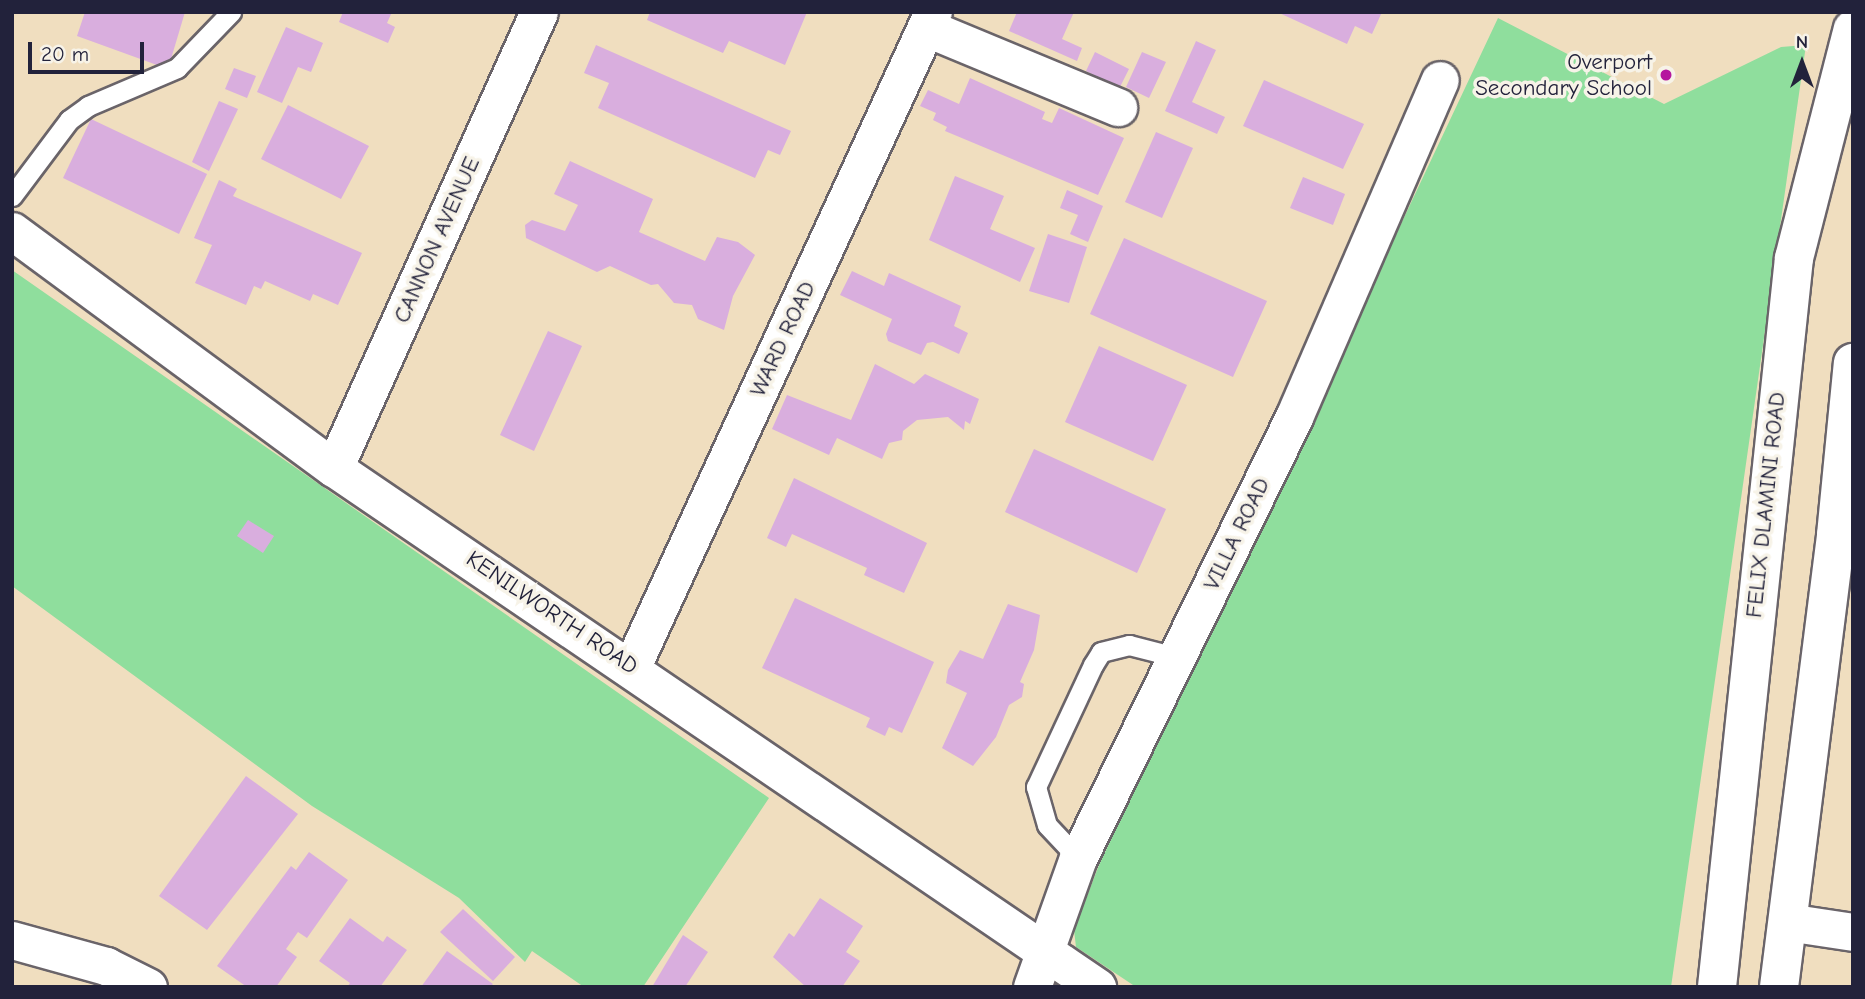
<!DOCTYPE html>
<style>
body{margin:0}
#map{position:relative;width:1865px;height:999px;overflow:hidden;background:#f0debf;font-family:"Comic Neue",sans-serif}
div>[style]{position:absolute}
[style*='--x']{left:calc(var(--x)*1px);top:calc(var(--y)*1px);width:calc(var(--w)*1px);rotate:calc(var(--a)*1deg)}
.green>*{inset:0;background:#8fde9d}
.building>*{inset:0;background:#d9aede}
.roads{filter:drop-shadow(2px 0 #6a6469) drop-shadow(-2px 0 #6a6469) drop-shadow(0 2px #6a6469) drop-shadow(0 -2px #6a6469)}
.service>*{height:19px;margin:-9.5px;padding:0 9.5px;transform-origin:9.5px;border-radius:9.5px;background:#fff}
.minor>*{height:37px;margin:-18.5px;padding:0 18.5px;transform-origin:18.5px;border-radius:18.5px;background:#fff}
.secondary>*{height:38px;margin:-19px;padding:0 19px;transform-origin:19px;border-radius:19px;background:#fff}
.dots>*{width:19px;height:19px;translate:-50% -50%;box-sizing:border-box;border:4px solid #f7f3e8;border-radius:50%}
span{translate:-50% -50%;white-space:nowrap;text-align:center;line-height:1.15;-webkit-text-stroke:7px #f7f3e8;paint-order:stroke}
.poi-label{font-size:23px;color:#22223b}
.right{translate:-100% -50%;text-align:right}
.street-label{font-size:23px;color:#22223b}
.frame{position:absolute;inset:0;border:14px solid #22223b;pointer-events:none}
.north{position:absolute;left:1767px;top:28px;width:70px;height:70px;-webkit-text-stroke:5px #f7f3e8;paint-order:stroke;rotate:0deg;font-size:19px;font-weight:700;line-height:28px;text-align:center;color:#22223b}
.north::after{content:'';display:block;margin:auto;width:24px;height:32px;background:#22223b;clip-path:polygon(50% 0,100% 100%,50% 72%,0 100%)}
.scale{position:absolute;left:28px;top:42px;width:116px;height:32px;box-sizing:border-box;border:4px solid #22223b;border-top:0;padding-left:9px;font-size:21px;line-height:24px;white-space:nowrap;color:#22223b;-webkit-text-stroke:5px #f7f3e8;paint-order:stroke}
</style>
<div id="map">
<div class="green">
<div style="clip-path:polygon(1498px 18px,1664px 104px,1781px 47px,1806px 45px,1671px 987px,1136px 987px,1076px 947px,1074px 930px,1099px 865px)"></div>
<div style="clip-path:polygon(12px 270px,769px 798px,643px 987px,584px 987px,532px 951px,525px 962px,459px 898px,312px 806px,12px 586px)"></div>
</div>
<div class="building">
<div style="clip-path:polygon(85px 12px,185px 12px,168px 69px,77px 36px)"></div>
<div style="clip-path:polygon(343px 12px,392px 12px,387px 23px,395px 27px,388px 43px,339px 22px)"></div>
<div style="clip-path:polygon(650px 12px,807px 12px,785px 65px,729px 41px,723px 53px,647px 20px)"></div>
<div style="clip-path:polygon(1017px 12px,1074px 12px,1062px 39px,1082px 48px,1077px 61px,1009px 31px)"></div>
<div style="clip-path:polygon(1277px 12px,1382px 12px,1372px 34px,1355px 26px,1347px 44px)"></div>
<div style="clip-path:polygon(286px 27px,323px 43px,311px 72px,298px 67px,282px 103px,257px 92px)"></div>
<div style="clip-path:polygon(1196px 41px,1216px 50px,1192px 102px,1225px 117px,1217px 134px,1165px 111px)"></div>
<div style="clip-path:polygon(596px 45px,791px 131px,780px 155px,768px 150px,755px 178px,598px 108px,609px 83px,584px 73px)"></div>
<div style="clip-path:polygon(1095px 52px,1129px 69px,1119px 89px,1086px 71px)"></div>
<div style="clip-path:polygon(1142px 52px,1166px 62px,1149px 98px,1126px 87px)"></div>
<div style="clip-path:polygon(234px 68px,256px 76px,247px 98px,225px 89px)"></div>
<div style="clip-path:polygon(970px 78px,1045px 112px,1042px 119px,1052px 123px,1059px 108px,1124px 138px,1098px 195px,945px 131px,947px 127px,933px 120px,936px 113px,920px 106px,928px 90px,959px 104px)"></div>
<div style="clip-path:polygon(1264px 80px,1364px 124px,1343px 169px,1243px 126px)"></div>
<div style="clip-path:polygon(219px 101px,238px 109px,209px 171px,192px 162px)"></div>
<div style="clip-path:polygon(288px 105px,369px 146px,341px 199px,261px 159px)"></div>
<div style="clip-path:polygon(91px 119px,207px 174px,179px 234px,63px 178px)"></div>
<div style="clip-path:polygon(1156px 132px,1193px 148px,1162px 218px,1125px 202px)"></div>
<div style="clip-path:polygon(570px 161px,653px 199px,639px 232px,705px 261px,717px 237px,738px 242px,755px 255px,733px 296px,724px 330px,698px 319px,692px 305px,674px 303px,658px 284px,651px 285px,610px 266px,597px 272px,526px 238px,525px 225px,532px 220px,565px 231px,578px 205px,554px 194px)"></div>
<div style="clip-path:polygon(955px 176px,1004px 196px,990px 229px,1035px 248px,1020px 282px,929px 240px)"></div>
<div style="clip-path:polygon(1303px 177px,1345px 194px,1333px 225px,1290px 208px)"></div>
<div style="clip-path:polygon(219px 180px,237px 189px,233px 196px,362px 253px,338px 305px,313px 294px,310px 301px,265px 281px,261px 289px,254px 286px,246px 305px,195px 283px,212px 245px,194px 238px)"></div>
<div style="clip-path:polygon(1067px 190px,1103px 206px,1088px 242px,1070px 234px,1078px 215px,1060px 208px)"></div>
<div style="clip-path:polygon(1048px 234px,1087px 247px,1069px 303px,1029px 291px)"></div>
<div style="clip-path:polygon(1124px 238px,1267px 301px,1233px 377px,1090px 314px)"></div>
<div style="clip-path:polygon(852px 271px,884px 286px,889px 273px,961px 306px,954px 326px,968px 333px,959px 354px,933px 342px,927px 343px,921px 355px,888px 341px,886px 334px,892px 319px,840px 295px)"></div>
<div style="clip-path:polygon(548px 331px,582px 346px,534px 451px,500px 435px)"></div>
<div style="clip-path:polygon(1099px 346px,1187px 385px,1153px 461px,1065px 422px)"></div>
<div style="clip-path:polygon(875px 364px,914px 384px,925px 374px,979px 399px,970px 424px,965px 421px,964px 430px,948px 417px,917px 420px,903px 431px,902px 440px,889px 443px,882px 459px,837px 438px,829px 455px,772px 429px,787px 395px,851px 420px)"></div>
<div style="clip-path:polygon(1034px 449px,1166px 509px,1137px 573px,1005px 512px)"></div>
<div style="clip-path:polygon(794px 478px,927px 543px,904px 593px,864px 575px,867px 568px,792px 534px,786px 547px,767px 538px)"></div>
<div style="clip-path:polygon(248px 520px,274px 536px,263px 553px,237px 536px)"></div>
<div style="clip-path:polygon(795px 598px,934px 662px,902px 733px,889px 727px,885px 736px,866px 727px,870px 718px,762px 668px)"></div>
<div style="clip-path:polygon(1008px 604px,1040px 615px,1034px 650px,1020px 682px,1024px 684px,1022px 697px,1009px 705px,996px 737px,973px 766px,942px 748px,967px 693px,946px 683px,948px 670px,960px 650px,983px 659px)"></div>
<div style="clip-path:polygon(246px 776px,298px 814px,207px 930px,159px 896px)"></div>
<div style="clip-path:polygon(309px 852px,348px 880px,307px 938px,298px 932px,286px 949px,297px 957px,276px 987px,247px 987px,217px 966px,291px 866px,296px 870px)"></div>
<div style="clip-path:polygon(820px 898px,863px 926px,846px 952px,860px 961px,842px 987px,806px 987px,773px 957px,789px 933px,794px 937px)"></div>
<div style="clip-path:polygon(463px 909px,515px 957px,493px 981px,440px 932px)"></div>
<div style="clip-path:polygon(350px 918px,383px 942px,387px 936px,407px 950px,380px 987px,347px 987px,350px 983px,319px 961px)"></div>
<div style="clip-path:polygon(683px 935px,708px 952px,685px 987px,652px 987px)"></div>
<div style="clip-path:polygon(447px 951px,493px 984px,490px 987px,421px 987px)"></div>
</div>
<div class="roads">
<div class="service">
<div style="--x:12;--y:196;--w:95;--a:-53.1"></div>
<div style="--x:69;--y:120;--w:24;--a:-36"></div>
<div style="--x:88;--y:106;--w:97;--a:-23.1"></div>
<div style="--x:177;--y:68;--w:78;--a:-46"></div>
<div style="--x:1078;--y:858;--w:45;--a:-133.2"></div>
<div style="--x:1047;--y:825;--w:40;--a:-106"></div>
<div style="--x:1036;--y:787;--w:135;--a:-65"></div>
<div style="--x:1093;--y:665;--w:15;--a:-58"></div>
<div style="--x:1101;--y:652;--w:29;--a:-14"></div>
<div style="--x:1129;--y:645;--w:49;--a:14.3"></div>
</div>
<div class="minor">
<div style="--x:927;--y:28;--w:207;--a:22.5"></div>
<div style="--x:12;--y:231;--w:400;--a:36.4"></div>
<div style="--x:334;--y:468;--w:923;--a:34.22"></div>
<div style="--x:334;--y:468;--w:500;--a:-65.8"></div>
<div style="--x:632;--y:666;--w:720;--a:-65.29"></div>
<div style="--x:1787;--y:922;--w:67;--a:8.6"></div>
<div style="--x:12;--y:940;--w:98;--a:15.5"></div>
<div style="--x:106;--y:966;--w:47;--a:26.6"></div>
<div style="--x:1032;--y:987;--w:137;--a:-70.4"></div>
<div style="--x:1078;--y:858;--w:491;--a:-63.9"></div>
<div style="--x:1294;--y:417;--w:367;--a:-66.6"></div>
</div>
<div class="secondary">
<div style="--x:1717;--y:987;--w:733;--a:-83.97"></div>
<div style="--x:1794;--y:258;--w:236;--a:-75.6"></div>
<div style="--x:1779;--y:987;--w:456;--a:-82.8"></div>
<div style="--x:1836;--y:535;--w:173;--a:-84.4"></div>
</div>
</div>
<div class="dots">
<div style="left:1666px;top:75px;background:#b5179e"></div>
</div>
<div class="poi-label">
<span class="right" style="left:1652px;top:75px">Overport<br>Secondary School</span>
</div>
<div class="street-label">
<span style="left:437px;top:240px;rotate:-66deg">CANNON AVENUE</span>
<span style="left:783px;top:339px;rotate:-65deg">WARD ROAD</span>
<span style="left:1766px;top:505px;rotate:-84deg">FELIX DLAMINI ROAD</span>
<span style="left:1237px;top:534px;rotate:-64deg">VILLA ROAD</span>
<span style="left:552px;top:613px;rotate:34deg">KENILWORTH ROAD</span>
</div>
<div class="frame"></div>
<div class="north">N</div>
<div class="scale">20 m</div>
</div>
